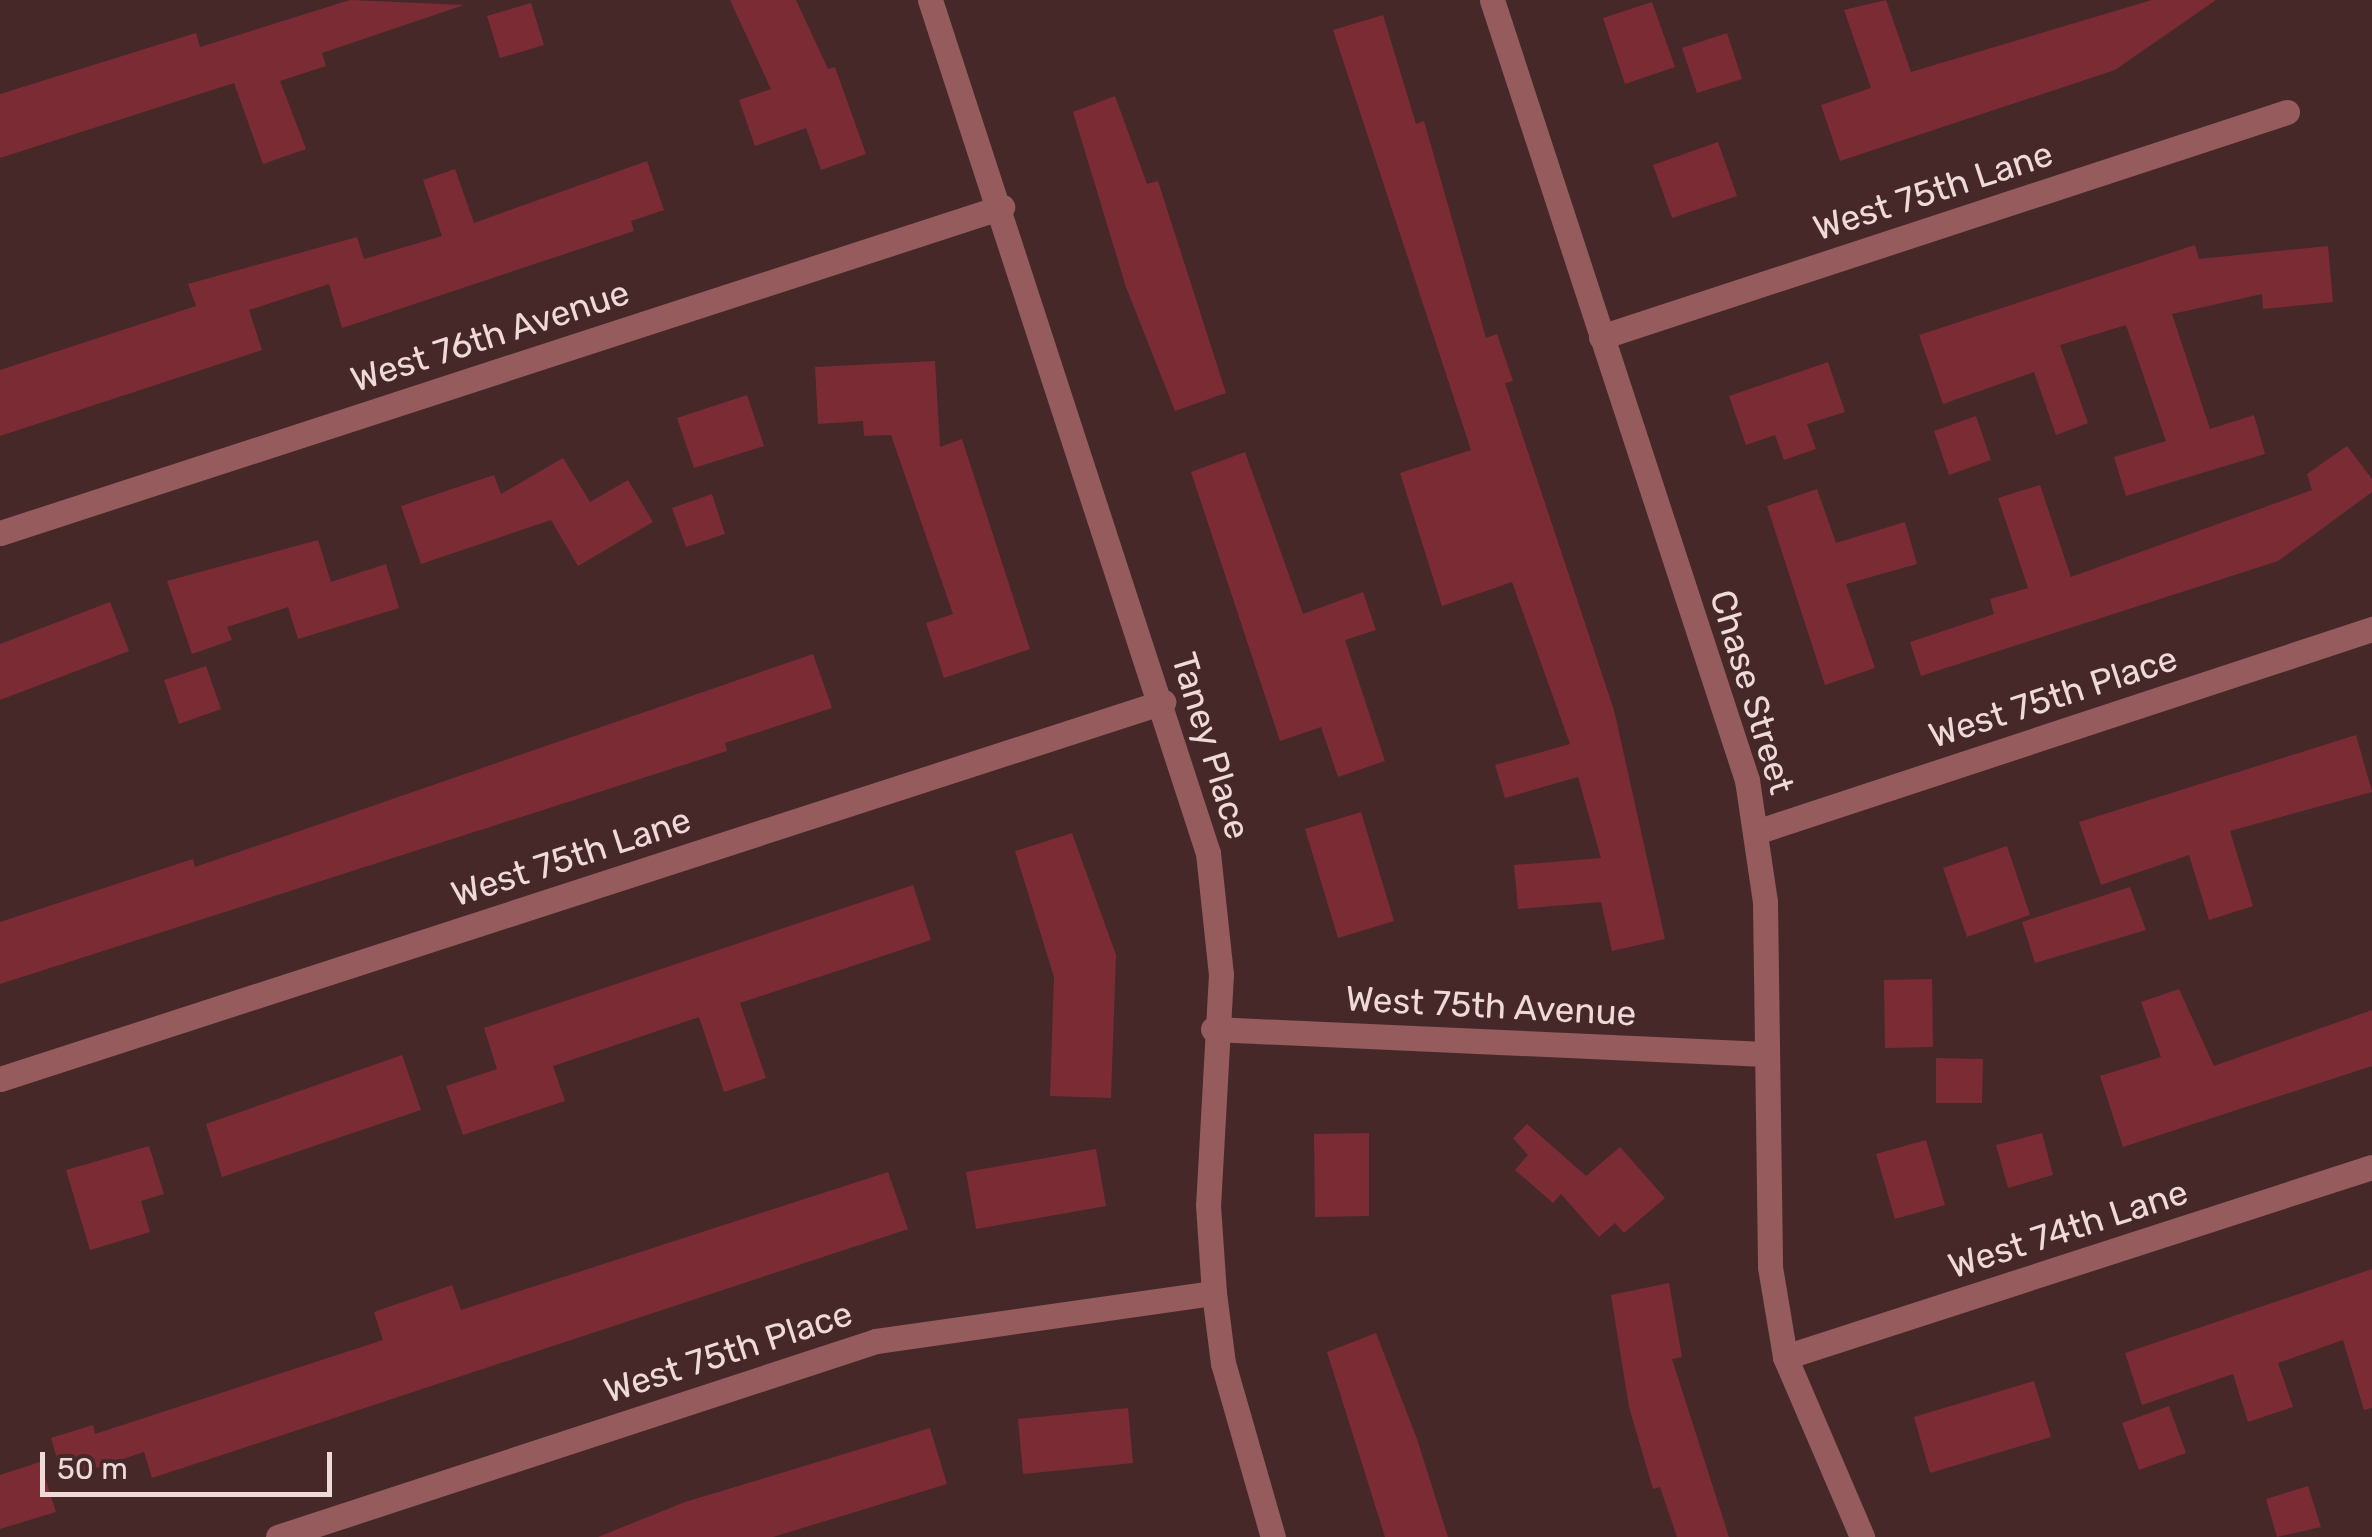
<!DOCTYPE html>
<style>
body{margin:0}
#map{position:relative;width:2372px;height:1537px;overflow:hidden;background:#462829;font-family:Rubik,sans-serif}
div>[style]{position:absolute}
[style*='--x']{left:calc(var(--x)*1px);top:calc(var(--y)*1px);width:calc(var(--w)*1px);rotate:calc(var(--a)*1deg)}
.building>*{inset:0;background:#7b2b34}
.minor>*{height:25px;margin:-12.5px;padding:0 12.5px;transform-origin:12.5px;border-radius:12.5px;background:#955b5d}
span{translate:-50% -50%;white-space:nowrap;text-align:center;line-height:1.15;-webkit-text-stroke:8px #462829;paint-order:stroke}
.street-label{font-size:35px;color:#efdada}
.scale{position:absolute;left:40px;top:1452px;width:292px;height:45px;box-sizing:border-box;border:5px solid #efdada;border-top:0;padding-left:12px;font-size:30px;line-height:35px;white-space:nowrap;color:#efdada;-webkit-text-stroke:8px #462829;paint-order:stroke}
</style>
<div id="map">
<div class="building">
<div style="clip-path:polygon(350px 0,464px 5px,322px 53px,326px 66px,280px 81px,306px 149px,263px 164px,234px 83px,0 158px,0 94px,196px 33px,200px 47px)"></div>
<div style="clip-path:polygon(730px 0,796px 0,828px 69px,835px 67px,866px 154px,821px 170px,806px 128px,755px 146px,739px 100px,771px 89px)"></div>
<div style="clip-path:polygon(1886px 0,1911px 72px,2152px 0,2216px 0,2115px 70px,1840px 161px,1821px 105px,1871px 88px,1844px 10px)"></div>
<div style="clip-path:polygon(1652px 2px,1675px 67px,1625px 84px,1603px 18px)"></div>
<div style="clip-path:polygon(531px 3px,544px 45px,500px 58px,487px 16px)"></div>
<div style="clip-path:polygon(1383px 15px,1416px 124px,1424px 121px,1486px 338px,1497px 334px,1513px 381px,1505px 383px,1614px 710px,1665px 939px,1612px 951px,1601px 902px,1518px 909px,1514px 865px,1601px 858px,1578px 777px,1505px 798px,1495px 765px,1570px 744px,1512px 582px,1442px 606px,1400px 473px,1471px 450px,1333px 30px)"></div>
<div style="clip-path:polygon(1727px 33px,1742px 79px,1697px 93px,1682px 48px)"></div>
<div style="clip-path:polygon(1115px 96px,1147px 184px,1158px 181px,1226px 393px,1175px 411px,1126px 287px,1073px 112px)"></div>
<div style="clip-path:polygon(1718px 142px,1737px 196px,1672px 218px,1653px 165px)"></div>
<div style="clip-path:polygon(647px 161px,664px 210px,631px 221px,634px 231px,342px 328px,329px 284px,249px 310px,262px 350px,0 436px,0 370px,196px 306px,188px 284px,357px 237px,364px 259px,442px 236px,423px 180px,455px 169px,474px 223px)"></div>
<div style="clip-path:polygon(2195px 245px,2199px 259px,2328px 246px,2333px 302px,2263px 309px,2262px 294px,2172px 314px,2210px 429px,2254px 415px,2265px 454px,2126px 496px,2114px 457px,2166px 441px,2126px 325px,2060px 345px,2088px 423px,2056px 435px,2034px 372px,1943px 404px,1919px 335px)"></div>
<div style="clip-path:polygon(935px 361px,940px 447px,962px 439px,1030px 649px,944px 678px,926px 623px,953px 614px,891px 435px,864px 436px,863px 421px,818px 424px,815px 367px)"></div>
<div style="clip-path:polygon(1828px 362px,1845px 412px,1807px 424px,1816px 449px,1784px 460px,1775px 435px,1746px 445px,1729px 396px)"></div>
<div style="clip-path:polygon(747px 395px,764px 446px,694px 468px,677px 418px)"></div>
<div style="clip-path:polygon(1976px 416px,1991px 460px,1949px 475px,1934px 431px)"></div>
<div style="clip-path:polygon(2347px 446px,2372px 479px,2372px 492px,2278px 561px,1921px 676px,1910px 642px,1994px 614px,1990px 599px,2028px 588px,1998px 498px,2040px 485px,2071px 577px,2312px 490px,2307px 474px)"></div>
<div style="clip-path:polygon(1245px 452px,1303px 614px,1363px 592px,1376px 630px,1345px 640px,1385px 761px,1338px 777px,1321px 727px,1280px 741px,1191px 472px)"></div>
<div style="clip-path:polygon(563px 458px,590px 502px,628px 480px,653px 522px,578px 566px,551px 520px,421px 564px,401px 506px,494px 475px,501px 494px)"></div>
<div style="clip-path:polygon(1817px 489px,1836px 543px,1905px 522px,1917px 564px,1846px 584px,1875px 668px,1825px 685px,1767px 506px)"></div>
<div style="clip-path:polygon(712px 494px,725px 534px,686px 547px,672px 508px)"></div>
<div style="clip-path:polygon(318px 540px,331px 582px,386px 564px,399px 608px,298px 639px,288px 607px,227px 627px,232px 640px,192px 654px,167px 581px)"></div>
<div style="clip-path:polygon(110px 602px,129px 651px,0 700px,0 644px)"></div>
<div style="clip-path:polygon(813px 654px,832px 708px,725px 743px,727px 751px,0 984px,0 922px,193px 859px,195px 867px)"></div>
<div style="clip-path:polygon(206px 666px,221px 709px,179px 724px,164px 680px)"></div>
<div style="clip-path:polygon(2356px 735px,2372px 792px,2230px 831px,2253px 906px,2209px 920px,2189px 855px,2101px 885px,2079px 822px)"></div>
<div style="clip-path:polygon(1361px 812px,1394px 921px,1338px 938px,1305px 829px)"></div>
<div style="clip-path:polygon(1072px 833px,1116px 955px,1111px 1098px,1050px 1096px,1054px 977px,1015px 851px)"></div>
<div style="clip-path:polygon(2007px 846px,2030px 915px,1967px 937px,1943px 868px)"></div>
<div style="clip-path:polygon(913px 885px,931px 940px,740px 1003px,766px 1078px,724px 1092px,699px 1017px,553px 1066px,565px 1101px,463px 1135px,446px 1086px,497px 1069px,484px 1028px)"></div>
<div style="clip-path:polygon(2130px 887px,2146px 930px,2035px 963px,2022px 922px)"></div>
<div style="clip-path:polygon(1932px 979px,1933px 1047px,1885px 1048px,1884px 980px)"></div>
<div style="clip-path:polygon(2179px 989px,2214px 1066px,2372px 1010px,2372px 1066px,2123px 1147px,2100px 1076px,2161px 1057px,2141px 1002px)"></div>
<div style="clip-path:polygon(402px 1055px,421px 1110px,222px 1177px,206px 1124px)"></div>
<div style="clip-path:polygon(1936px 1058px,1983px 1059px,1982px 1103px,1936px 1103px)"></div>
<div style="clip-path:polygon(1527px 1124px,1586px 1176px,1620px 1147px,1665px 1198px,1624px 1233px,1615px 1223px,1599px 1237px,1561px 1194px,1553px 1203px,1515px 1170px,1528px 1155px,1513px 1138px)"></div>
<div style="clip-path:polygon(1369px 1133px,1369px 1216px,1315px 1217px,1314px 1134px)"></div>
<div style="clip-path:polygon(2042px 1133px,2053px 1175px,2008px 1188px,1996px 1145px)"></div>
<div style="clip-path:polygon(1926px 1140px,1945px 1205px,1895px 1219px,1876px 1154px)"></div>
<div style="clip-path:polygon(149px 1146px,164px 1194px,141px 1201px,150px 1232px,90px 1250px,66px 1170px)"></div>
<div style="clip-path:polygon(1096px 1149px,1106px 1206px,976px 1229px,966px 1172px)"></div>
<div style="clip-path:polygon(888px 1172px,908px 1229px,152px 1478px,144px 1452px,63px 1479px,51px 1438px,93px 1425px,95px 1434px,383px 1340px,374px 1312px,452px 1285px,461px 1310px)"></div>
<div style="clip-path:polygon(2372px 1269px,2372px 1408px,2364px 1410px,2343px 1340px,2278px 1363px,2293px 1407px,2248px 1422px,2233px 1374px,2142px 1405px,2125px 1353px)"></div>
<div style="clip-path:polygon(1669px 1283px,1682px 1357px,1672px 1359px,1729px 1537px,1677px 1537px,1660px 1487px,1653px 1489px,1629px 1407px,1611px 1295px)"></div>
<div style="clip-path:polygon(1376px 1333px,1417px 1439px,1448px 1537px,1385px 1537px,1327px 1352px)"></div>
<div style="clip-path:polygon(2034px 1381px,2051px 1437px,1930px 1473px,1914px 1417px)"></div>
<div style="clip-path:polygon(2169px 1406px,2186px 1453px,2139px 1470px,2122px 1423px)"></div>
<div style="clip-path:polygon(1128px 1408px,1133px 1463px,1023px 1474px,1018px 1419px)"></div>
<div style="clip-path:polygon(930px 1428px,947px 1484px,773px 1537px,598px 1537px,685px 1502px)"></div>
<div style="clip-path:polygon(40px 1462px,56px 1512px,0 1529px,0 1475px)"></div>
<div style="clip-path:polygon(2308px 1486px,2321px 1527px,2277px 1537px,2266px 1499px)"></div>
</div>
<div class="minor">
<div style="--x:930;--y:0;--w:897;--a:71.95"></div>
<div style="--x:1208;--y:853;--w:122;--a:83.9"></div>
<div style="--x:1221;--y:974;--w:231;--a:93.2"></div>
<div style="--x:1208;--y:1205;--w:88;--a:86.1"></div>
<div style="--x:1214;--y:1293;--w:71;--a:82.7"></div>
<div style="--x:1223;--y:1363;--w:181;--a:74"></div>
<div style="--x:1492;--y:0;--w:821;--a:71.9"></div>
<div style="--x:1747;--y:780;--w:123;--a:81.6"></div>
<div style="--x:1765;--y:902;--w:365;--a:89.2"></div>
<div style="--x:1770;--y:1267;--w:91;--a:80.5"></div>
<div style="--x:1785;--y:1357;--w:196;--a:66.8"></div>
<div style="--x:1601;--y:337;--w:722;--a:-18.16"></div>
<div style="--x:0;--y:533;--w:1054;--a:-18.02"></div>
<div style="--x:1756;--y:832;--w:649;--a:-18.24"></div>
<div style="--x:1213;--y:1029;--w:553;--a:2.59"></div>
<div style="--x:0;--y:1079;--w:1223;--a:-17.96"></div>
<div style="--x:1785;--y:1357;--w:617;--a:-17.94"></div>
<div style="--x:278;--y:1537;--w:629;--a:-18.15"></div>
<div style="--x:876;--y:1341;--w:341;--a:-8.1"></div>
</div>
<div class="street-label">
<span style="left:1933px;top:191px;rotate:-18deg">West 75th Lane</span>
<span style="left:490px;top:336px;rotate:-18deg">West 76th Avenue</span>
<span style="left:1752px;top:692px;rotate:73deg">Chase Street</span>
<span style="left:2053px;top:697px;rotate:-18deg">West 75th Place</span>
<span style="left:1211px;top:746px;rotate:73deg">Taney Place</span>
<span style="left:571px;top:857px;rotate:-18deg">West 75th Lane</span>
<span style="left:1491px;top:1006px;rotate:3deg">West 75th Avenue</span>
<span style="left:2068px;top:1229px;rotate:-18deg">West 74th Lane</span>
<span style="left:728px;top:1352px;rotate:-18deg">West 75th Place</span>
</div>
<div class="scale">50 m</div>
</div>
